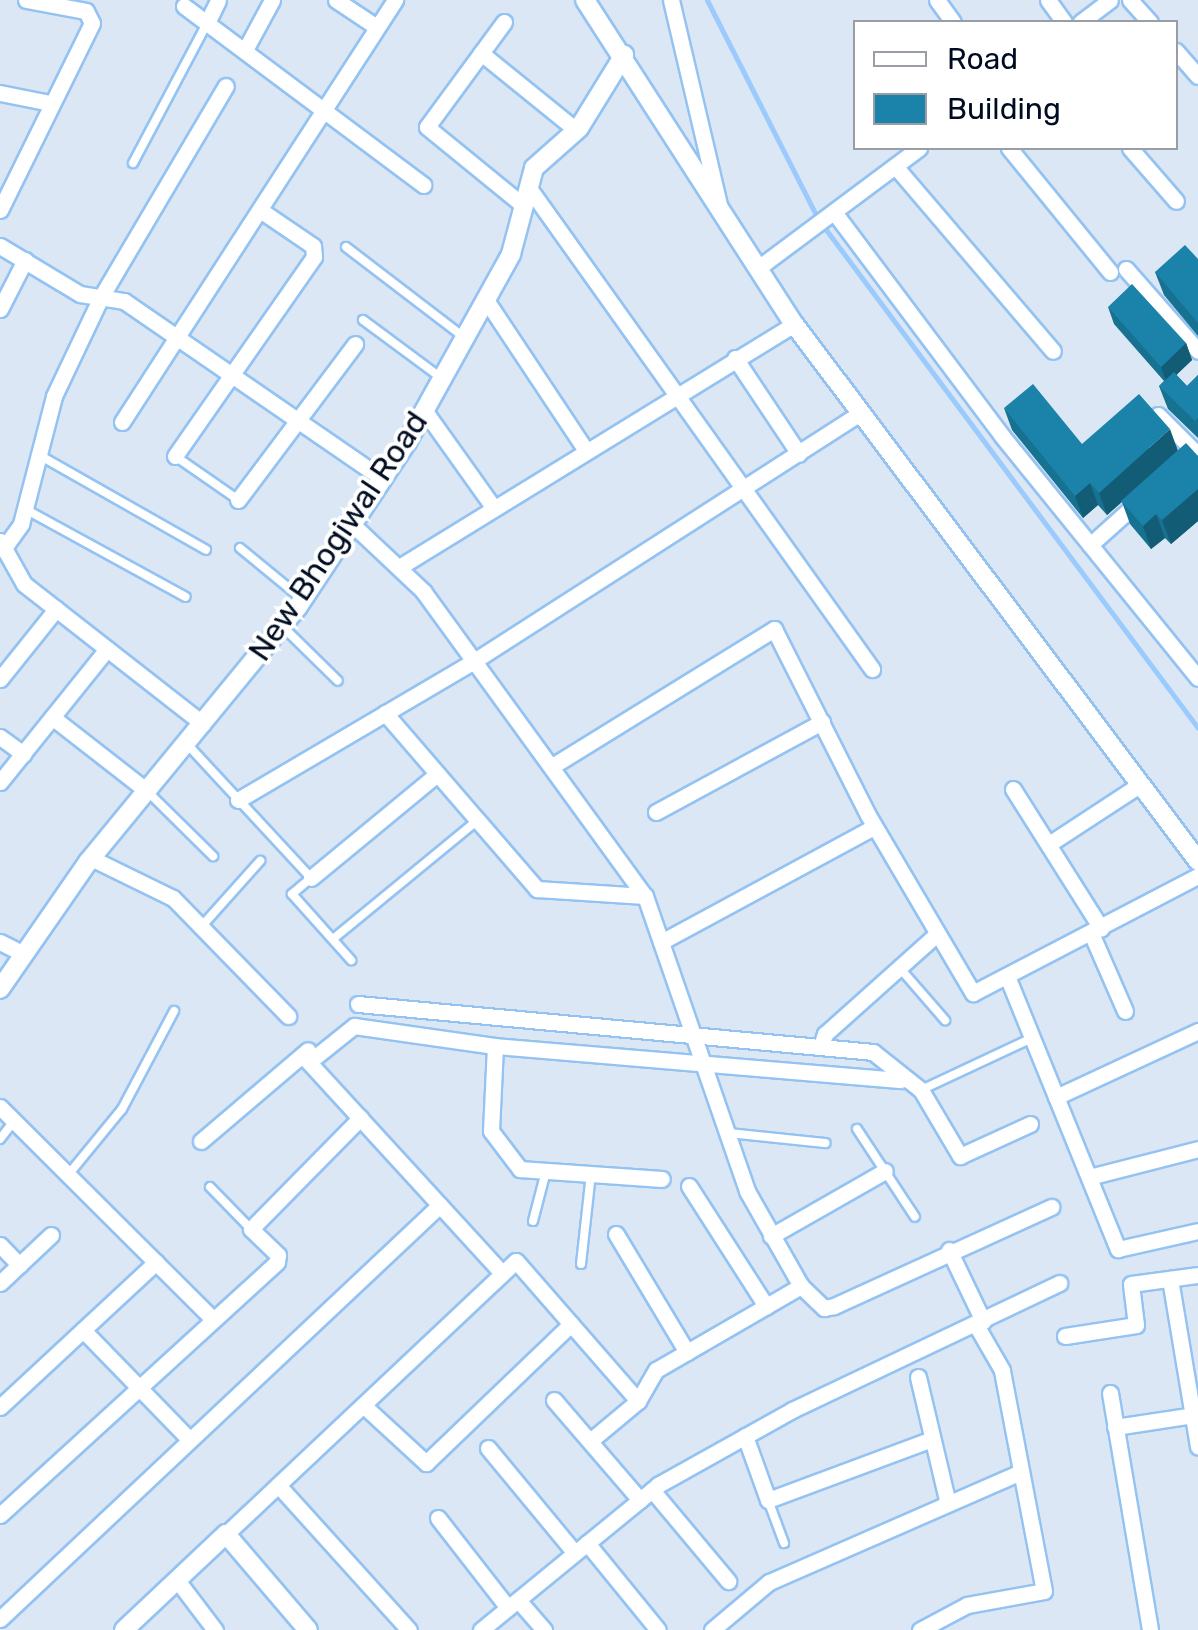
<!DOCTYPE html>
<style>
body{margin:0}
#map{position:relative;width:1198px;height:1630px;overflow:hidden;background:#dbe7f4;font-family:Rubik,sans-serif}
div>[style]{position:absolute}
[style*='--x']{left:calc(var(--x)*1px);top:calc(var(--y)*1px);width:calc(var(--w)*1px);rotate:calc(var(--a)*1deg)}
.stream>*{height:5px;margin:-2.5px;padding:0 2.5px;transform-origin:2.5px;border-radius:2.5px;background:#9acbfc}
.roads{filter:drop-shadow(2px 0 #94c3f2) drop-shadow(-2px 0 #94c3f2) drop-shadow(0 2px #94c3f2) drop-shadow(0 -2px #94c3f2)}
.service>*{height:8px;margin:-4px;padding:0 4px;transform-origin:4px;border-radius:4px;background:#fff}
.minor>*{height:15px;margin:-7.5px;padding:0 7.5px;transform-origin:7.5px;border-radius:7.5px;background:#fff}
.tertiary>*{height:18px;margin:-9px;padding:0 9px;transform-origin:9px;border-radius:9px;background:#fff}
.wall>*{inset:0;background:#177191}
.shaded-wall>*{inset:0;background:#135c76}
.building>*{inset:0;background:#1b83a9}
span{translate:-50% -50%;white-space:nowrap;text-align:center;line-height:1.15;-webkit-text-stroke:8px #fff;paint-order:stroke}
.street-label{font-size:32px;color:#000c21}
.legend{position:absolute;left:853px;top:20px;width:325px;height:130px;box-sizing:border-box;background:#fff;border:2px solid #999ea6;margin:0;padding:12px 18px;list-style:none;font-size:30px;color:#000c21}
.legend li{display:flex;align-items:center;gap:20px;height:50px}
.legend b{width:50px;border:2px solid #999ea6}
</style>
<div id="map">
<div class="stream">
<div style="--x:707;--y:0;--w:246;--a:63.1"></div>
<div style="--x:818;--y:219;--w:635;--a:53.26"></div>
</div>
<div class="roads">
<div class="service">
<div style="--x:133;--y:163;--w:158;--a:-62.1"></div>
<div style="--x:346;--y:247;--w:150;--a:37.4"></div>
<div style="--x:363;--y:320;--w:96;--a:36.5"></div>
<div style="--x:39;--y:455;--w:192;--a:29.6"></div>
<div style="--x:175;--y:456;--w:75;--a:34.7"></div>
<div style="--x:25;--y:509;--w:183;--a:28.7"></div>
<div style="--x:240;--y:548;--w:80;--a:39.4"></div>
<div style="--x:282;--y:626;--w:78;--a:44.5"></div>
<div style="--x:187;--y:744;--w:183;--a:47.2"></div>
<div style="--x:311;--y:878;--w:25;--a:140"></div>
<div style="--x:292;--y:894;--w:89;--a:48.2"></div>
<div style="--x:147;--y:791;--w:93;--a:44.6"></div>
<div style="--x:201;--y:927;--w:89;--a:-48.2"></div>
<div style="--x:333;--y:939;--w:188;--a:-39.4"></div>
<div style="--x:898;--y:966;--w:72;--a:49"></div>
<div style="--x:921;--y:1090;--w:123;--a:-25.1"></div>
<div style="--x:857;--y:1129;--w:105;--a:56.6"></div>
<div style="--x:728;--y:1133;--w:98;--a:5.9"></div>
<div style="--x:0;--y:1139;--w:23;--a:-52"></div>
<div style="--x:68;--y:1175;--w:85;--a:-50.7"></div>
<div style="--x:122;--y:1109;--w:111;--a:-62"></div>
<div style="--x:210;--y:1187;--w:59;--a:45.7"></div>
<div style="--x:533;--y:1221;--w:52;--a:-75.4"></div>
<div style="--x:581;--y:1264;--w:91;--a:-83.7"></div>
<div style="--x:768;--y:1500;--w:46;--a:69.6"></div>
</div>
<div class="minor">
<div style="--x:336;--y:0;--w:47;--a:33.7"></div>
<div style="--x:671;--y:0;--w:210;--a:76.8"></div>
<div style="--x:937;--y:0;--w:27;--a:54"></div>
<div style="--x:1048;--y:0;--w:27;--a:54"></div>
<div style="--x:1130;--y:0;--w:30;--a:48"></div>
<div style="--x:184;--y:6;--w:299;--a:36.8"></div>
<div style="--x:504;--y:22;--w:130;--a:126.3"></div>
<div style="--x:427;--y:127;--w:125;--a:39.2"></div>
<div style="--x:1081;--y:22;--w:36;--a:-37"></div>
<div style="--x:207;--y:23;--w:25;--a:-64"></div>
<div style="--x:245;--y:50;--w:57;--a:-61.6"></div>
<div style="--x:1176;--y:51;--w:33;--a:49"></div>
<div style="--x:481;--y:53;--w:122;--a:39"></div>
<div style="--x:0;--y:93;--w:51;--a:11.3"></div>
<div style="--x:1009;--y:148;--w:160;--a:50.8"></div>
<div style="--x:1130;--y:148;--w:70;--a:49"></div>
<div style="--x:895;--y:166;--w:243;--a:49.5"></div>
<div style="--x:529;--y:188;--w:591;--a:54.51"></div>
<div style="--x:0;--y:210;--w:208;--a:-63.8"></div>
<div style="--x:92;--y:23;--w:13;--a:-117"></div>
<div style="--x:86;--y:11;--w:61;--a:-169.6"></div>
<div style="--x:834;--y:212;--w:280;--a:53.1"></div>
<div style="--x:1002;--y:436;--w:311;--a:51"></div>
<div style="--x:0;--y:246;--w:93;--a:31"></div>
<div style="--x:80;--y:294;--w:45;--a:9"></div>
<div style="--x:124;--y:301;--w:314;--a:34.5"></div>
<div style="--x:758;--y:268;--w:201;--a:-36.7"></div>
<div style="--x:1126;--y:269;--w:109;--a:48.7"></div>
<div style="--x:486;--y:300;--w:179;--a:56.4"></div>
<div style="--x:0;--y:309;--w:55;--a:-63"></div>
<div style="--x:735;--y:358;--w:115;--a:56.3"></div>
<div style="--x:424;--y:410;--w:120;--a:54.5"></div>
<div style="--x:1158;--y:415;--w:57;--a:45"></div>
<div style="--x:122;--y:422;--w:503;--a:-57.1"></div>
<div style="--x:175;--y:456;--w:243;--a:-55.1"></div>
<div style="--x:314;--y:257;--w:11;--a:-95"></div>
<div style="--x:313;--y:246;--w:64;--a:-145.8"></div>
<div style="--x:238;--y:500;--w:195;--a:-53.1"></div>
<div style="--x:352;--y:524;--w:98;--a:43.3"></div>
<div style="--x:423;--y:591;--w:377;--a:54"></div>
<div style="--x:645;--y:896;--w:312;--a:70.9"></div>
<div style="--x:747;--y:1191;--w:109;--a:60.4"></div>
<div style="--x:0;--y:541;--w:49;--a:60.8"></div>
<div style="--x:24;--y:584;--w:227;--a:38"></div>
<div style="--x:6;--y:545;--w:26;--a:-54"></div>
<div style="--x:21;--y:524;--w:132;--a:-75.5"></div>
<div style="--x:54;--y:396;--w:110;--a:-64.6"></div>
<div style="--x:101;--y:297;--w:245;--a:-59.4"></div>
<div style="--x:1090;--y:545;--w:66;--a:-41.9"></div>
<div style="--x:401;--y:566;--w:462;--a:-31.6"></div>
<div style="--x:0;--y:679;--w:90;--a:-51.3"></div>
<div style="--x:385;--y:713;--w:233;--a:49.2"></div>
<div style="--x:537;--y:889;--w:108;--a:3.7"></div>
<div style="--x:52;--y:717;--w:120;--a:37.9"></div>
<div style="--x:0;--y:737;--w:29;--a:36"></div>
<div style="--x:554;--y:765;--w:259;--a:-31.7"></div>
<div style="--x:774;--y:629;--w:208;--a:63.2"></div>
<div style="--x:868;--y:815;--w:207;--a:59.5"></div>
<div style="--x:973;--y:993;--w:254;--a:-27.5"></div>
<div style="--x:0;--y:782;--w:171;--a:-51.2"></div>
<div style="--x:1013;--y:789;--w:165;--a:57.7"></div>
<div style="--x:238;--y:800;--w:274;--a:-30.5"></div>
<div style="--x:474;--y:661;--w:459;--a:-32.7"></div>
<div style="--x:656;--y:812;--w:189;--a:-28.5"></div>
<div style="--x:1049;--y:844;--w:108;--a:-33.2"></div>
<div style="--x:91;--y:858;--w:91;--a:26"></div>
<div style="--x:173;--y:898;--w:165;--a:45.7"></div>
<div style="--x:311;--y:878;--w:163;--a:-39.5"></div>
<div style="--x:1091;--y:933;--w:85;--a:66.4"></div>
<div style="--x:0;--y:942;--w:27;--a:27"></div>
<div style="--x:661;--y:942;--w:242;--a:-28.4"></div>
<div style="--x:1007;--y:976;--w:295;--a:67.9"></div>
<div style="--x:1118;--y:1249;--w:82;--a:-12.7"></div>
<div style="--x:358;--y:1004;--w:517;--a:5.32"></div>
<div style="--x:873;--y:1052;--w:61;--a:38.4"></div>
<div style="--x:921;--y:1090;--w:77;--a:59.4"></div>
<div style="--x:960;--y:1156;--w:77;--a:-24.6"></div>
<div style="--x:495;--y:1046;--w:85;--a:92.7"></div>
<div style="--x:491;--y:1131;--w:48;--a:52.7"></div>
<div style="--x:520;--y:1169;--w:142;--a:4"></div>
<div style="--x:821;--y:1046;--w:13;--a:-72"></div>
<div style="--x:825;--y:1034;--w:150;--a:-41.8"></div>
<div style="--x:305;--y:1058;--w:290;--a:47.5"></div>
<div style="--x:309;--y:1062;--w:58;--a:-38.7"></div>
<div style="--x:354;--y:1026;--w:142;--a:8.1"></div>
<div style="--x:495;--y:1046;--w:407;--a:4.8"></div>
<div style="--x:1056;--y:1097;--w:157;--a:-24.9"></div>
<div style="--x:0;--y:1107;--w:301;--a:44.9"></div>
<div style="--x:201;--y:1141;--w:140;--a:-40.4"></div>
<div style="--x:1089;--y:1177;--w:113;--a:-14.4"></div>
<div style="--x:689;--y:1186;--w:143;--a:57.3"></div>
<div style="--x:616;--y:1234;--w:138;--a:59"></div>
<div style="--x:771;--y:1236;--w:131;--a:-29.7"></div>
<div style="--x:0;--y:1245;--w:28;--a:46"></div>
<div style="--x:949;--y:1250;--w:79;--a:64.4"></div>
<div style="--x:1170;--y:1279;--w:170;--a:80.5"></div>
<div style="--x:0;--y:1283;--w:70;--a:-43.3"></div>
<div style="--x:83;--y:1330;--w:153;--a:45.8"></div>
<div style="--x:1065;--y:1336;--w:72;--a:-8.8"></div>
<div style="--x:1136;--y:1325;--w:41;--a:-97"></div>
<div style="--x:1131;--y:1284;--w:68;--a:-7.7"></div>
<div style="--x:918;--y:1377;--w:130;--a:76.7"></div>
<div style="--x:1110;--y:1393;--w:240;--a:80.4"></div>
<div style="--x:554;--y:1400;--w:132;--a:49.3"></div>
<div style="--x:638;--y:1401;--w:36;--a:-60"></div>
<div style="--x:656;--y:1370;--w:168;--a:-30.1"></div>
<div style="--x:801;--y:1286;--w:32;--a:44"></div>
<div style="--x:824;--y:1308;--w:10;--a:-11"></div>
<div style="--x:834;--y:1306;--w:239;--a:-24.5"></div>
<div style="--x:363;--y:1405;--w:86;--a:42.6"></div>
<div style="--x:426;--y:1463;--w:201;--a:-43.8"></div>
<div style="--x:0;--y:1407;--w:213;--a:-42.9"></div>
<div style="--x:1115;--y:1427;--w:74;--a:-8.6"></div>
<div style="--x:745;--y:1436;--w:68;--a:70.2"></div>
<div style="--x:768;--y:1500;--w:175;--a:-20.4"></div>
<div style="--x:488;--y:1448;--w:136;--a:50.4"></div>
<div style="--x:278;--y:1485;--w:195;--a:47.9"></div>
<div style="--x:652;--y:1490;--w:119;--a:50.1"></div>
<div style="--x:0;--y:1515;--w:375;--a:-42.4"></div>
<div style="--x:277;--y:1262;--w:7;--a:-82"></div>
<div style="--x:278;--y:1255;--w:37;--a:-136"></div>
<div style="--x:251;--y:1229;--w:156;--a:-45.5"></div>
<div style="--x:438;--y:1518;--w:114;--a:52.1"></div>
<div style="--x:226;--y:1534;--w:398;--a:-43.3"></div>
<div style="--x:516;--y:1261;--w:186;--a:48.9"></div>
<div style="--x:638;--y:1401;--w:62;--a:140.2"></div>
<div style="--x:587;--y:1543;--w:112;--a:50.8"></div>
<div style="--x:177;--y:1580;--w:63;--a:52.8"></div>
<div style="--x:518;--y:1600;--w:40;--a:49"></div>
<div style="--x:0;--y:1619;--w:604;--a:-43.26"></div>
<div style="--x:481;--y:1630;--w:229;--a:-39.3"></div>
<div style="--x:658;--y:1485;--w:154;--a:-29.2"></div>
<div style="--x:792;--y:1410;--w:296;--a:-25.4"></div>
<div style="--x:712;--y:1630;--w:75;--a:-40.1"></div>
<div style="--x:769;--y:1582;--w:275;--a:-23.6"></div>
<div style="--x:920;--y:1630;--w:53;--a:-28"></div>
<div style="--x:967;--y:1605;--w:78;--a:-10.3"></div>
<div style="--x:1044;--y:1591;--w:225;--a:-100.8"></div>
<div style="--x:1002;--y:1370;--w:52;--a:-120"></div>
</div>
<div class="tertiary">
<div style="--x:585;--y:0;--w:386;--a:57.2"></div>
<div style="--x:794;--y:324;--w:672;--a:53.04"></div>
<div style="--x:0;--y:989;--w:155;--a:-55.3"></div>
<div style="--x:88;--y:862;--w:329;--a:-50.6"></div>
<div style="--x:297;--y:608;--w:199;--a:-56.5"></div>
<div style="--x:407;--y:442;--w:215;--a:-61"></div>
<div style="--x:511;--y:254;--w:89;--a:-75"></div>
<div style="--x:534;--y:168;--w:60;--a:-41.6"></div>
<div style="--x:579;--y:128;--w:86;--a:-58.3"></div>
<div style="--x:124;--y:1630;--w:140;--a:-43.3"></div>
<div style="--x:226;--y:1534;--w:126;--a:49.5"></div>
</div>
</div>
<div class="wall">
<div style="clip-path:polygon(1198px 259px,1198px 336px,1164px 295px,1155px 272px)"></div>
<div style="clip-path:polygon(1108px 307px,1186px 343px,1192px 360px,1176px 375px,1187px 386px,1198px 375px,1198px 438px,1168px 409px,1159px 386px,1164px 381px,1114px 324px)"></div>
<div style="clip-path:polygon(1004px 408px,1082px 444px,1178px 450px,1198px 456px,1198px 521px,1171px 544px,1165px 538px,1151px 549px,1130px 524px,1122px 502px,1107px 515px,1098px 505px,1083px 518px,1012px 430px)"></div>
</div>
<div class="shaded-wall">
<div style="clip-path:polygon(1186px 343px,1192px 360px,1167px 384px,1161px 367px)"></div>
<div style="clip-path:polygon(1170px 429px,1178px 451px,1107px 515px,1099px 493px)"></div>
<div style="clip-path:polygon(1090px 483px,1098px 505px,1083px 518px,1075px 496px)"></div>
<div style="clip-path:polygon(1198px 489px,1198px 521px,1171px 544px,1162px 520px)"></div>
<div style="clip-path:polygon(1156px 514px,1165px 538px,1151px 549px,1143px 526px)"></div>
</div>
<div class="building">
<div style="clip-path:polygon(1185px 245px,1198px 259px,1198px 323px,1155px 272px)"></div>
<div style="clip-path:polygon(1132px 284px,1186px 343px,1161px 367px,1108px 307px)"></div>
<div style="clip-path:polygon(1174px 372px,1187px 386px,1198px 375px,1198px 418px,1195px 421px,1159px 386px)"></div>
<div style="clip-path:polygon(1033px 384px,1082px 444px,1139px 394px,1170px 429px,1099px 493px,1090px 483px,1075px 496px,1004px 408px)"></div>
<div style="clip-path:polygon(1186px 443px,1198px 456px,1198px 489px,1162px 520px,1156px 514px,1143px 526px,1121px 501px)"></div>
</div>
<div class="street-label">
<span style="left:338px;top:536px;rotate:-56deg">New Bhogiwal Road</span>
</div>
<ul class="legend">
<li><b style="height:12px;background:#fff"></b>Road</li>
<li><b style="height:28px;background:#1b83a9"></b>Building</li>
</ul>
</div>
